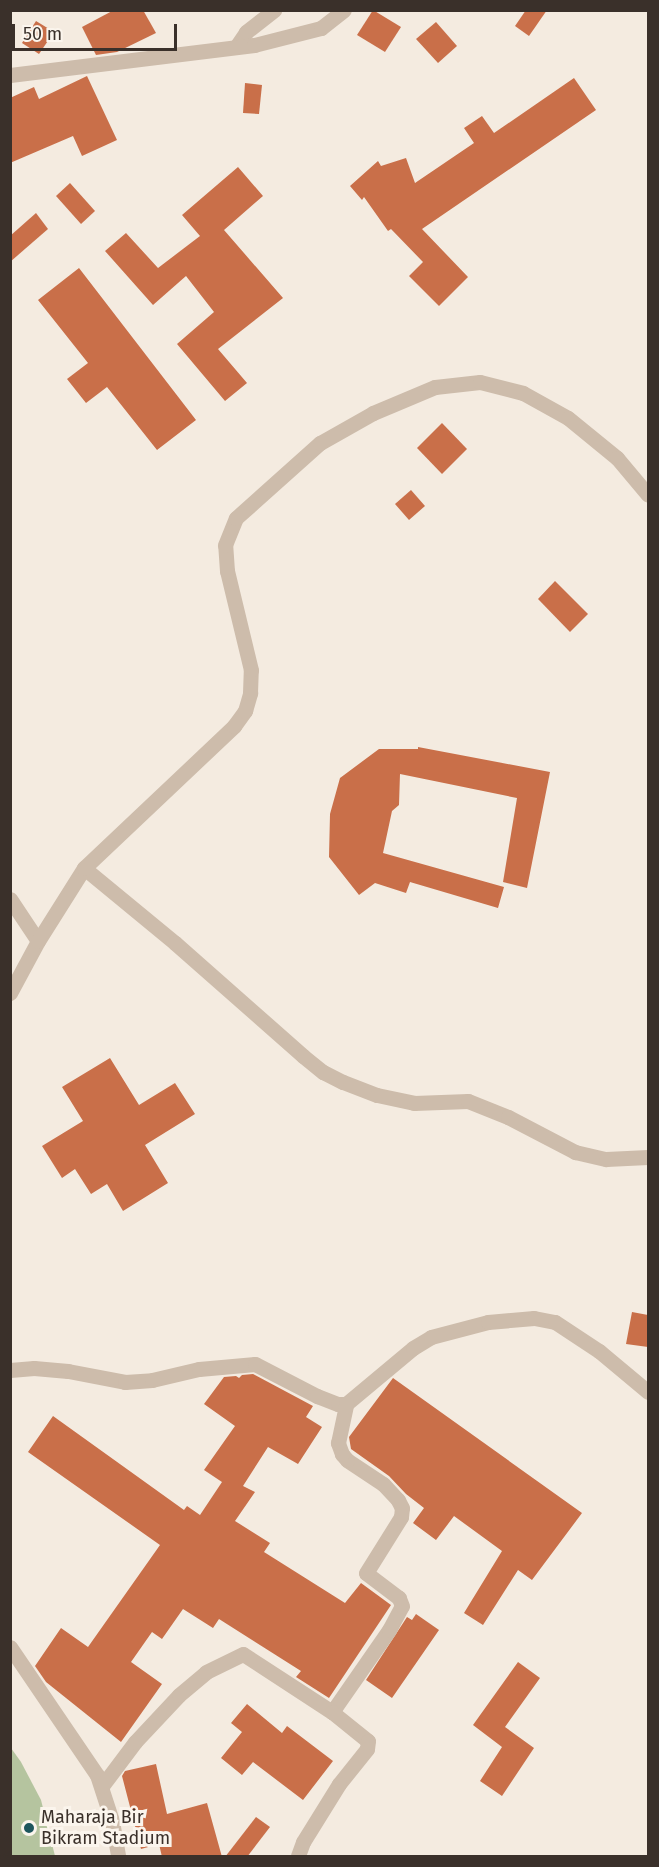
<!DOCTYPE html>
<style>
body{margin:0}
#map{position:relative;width:659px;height:1867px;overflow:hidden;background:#f4ebe0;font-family:"Fira Sans",sans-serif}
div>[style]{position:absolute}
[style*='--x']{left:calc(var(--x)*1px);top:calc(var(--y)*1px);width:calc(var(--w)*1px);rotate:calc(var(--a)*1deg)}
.green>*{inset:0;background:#b5c49f}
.building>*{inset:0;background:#c96f49}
.minor>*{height:15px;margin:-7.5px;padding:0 7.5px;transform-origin:7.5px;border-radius:7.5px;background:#cdbcab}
.dots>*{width:16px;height:16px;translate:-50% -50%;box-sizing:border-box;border:3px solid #fbf5ed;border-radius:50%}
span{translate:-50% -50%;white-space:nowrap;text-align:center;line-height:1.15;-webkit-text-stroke:6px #fbf5ed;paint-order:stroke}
.poi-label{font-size:18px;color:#3a302a}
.left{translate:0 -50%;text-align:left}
.frame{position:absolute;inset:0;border:12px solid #3a302a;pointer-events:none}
.scale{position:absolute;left:12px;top:24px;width:165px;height:27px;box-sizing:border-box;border:3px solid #3a302a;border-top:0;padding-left:8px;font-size:18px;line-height:21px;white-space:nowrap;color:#3a302a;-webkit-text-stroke:4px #fbf5ed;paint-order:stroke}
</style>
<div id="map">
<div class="green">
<div style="clip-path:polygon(11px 1748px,21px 1762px,41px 1800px,55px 1856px,11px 1856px)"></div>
</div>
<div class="building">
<div style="clip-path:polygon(114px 10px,143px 10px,156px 33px,117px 52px,96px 55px,82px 27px)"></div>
<div style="clip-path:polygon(373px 10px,401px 27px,385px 52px,357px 35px)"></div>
<div style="clip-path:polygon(526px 10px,547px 10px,529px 36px,515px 26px)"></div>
<div style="clip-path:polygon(36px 21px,54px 32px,39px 54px,22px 43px)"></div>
<div style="clip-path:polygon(436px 22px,457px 46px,438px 63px,416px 39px)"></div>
<div style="clip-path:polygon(87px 76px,117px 140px,82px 156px,73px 136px,10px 163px,10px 98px,34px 87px,39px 99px)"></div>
<div style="clip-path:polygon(574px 78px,596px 110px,422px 229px,468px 277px,439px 306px,409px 276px,423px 262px,391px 229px,388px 231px,364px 197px,362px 200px,350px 186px,378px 161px,381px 166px,406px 158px,415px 183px,474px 143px,464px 128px,482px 116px,494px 133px)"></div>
<div style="clip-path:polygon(245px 83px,262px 85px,259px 114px,243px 113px)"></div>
<div style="clip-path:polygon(238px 167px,263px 196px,224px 230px,283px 298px,218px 349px,247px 383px,225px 401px,177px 344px,214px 312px,186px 276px,153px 305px,105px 251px,126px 233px,158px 268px,200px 236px,182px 215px)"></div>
<div style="clip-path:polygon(70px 183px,95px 211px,81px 224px,56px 196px)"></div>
<div style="clip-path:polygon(36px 213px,48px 229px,10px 262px,10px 236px)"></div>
<div style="clip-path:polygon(79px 268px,196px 420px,157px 450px,107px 387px,86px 403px,67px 379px,88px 363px,38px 300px)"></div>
<div style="clip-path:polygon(442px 423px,467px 449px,442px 474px,417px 448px)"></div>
<div style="clip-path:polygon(411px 490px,425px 506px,409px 520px,395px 504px)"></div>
<div style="clip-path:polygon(555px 581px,588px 614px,570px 632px,538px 599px)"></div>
<div style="clip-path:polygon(418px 747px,550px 772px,527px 888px,503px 882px,517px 798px,400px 774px,399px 805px,392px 811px,383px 853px,504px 887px,498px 908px,410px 882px,406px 893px,375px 883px,359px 895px,329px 857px,330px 814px,340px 778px,379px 749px,418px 749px)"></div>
<div style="clip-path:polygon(110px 1058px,139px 1105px,175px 1083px,195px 1114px,145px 1145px,168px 1183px,123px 1211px,107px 1184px,91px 1194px,75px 1169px,62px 1178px,42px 1146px,83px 1121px,62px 1087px)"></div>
<div style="clip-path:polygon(632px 1312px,648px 1315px,648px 1347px,626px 1344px)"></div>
<div style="clip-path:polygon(253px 1374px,313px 1406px,306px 1417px,322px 1427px,298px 1464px,268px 1447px,243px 1486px,255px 1492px,235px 1521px,270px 1543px,264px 1552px,345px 1603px,361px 1583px,391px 1605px,329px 1698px,296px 1677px,301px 1671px,219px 1619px,213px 1628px,183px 1609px,162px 1639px,152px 1632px,131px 1662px,162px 1684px,121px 1742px,46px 1682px,35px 1666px,61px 1628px,88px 1647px,160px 1545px,28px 1452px,53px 1416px,184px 1510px,187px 1506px,200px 1515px,222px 1482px,204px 1470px,235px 1426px,204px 1404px,224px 1377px,236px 1376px,239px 1378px,242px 1375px)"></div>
<div style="clip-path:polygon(393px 1378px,582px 1513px,532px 1580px,518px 1570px,483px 1625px,464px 1613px,502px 1551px,454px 1516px,436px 1540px,413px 1523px,424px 1508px,406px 1494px,389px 1476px,351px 1449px,349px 1437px)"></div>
<div style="clip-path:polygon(416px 1614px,439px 1630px,392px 1698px,366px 1680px,407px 1617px,412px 1620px)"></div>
<div style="clip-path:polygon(518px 1662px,540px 1678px,505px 1727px,534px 1748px,502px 1796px,480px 1781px,502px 1747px,473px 1725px)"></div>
<div style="clip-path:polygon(247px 1704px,282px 1733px,287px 1726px,333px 1761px,303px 1800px,253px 1762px,242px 1775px,221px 1758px,242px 1732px,231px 1723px)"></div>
<div style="clip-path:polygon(156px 1764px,167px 1814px,207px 1803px,222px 1857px,162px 1857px,159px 1844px,141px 1849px,122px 1776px,125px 1771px)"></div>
<div style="clip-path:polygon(256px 1817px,270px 1827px,247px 1857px,225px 1857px)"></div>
</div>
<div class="minor">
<div style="--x:236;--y:47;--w:18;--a:-56"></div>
<div style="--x:246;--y:32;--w:36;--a:-38"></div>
<div style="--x:10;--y:75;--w:246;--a:-7"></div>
<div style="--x:254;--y:45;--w:69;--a:-14.2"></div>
<div style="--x:321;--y:28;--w:29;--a:-38"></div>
<div style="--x:84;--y:868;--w:118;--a:39.5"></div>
<div style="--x:175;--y:943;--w:171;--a:41.4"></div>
<div style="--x:303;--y:1056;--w:26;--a:39"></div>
<div style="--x:323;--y:1072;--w:22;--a:27"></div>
<div style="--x:343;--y:1082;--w:36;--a:21"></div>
<div style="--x:377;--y:1095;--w:38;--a:12"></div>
<div style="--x:414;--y:1103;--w:54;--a:-2.1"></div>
<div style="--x:468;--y:1101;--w:43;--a:21.8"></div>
<div style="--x:508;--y:1117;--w:76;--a:27.6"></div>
<div style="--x:575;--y:1152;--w:32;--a:13"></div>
<div style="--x:606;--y:1159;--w:42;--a:-2.7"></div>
<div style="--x:10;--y:899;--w:50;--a:56.3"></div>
<div style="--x:10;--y:993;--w:59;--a:-61.7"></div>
<div style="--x:38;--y:941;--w:86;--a:-57.8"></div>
<div style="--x:84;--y:868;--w:207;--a:-43.4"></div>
<div style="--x:234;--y:726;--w:19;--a:-54"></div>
<div style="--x:245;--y:711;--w:19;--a:-74"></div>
<div style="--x:250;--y:693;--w:23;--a:-88"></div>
<div style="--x:251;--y:670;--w:102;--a:-103.6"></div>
<div style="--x:227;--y:571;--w:26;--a:-94"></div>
<div style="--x:225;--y:545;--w:29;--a:-68"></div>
<div style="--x:236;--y:518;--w:113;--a:-41.8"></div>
<div style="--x:320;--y:443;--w:61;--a:-29.5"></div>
<div style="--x:373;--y:413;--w:67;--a:-22.8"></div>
<div style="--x:435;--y:387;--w:45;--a:-6.3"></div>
<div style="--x:480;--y:382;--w:44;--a:14.3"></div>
<div style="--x:523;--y:393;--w:51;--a:29.1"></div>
<div style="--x:568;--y:418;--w:63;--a:39.2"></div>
<div style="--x:617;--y:458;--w:48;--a:50"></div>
<div style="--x:10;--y:1370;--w:24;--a:-5"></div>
<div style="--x:34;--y:1368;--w:34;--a:5"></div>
<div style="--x:68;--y:1371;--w:58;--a:10.9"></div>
<div style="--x:125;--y:1382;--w:27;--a:-4"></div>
<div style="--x:152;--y:1380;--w:48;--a:-13.2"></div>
<div style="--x:199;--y:1369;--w:56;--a:-5.1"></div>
<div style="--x:255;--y:1364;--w:70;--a:27.3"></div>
<div style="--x:317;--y:1396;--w:22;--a:21"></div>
<div style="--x:338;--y:1404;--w:8;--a:0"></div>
<div style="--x:346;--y:1404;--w:87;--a:-39.9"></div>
<div style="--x:413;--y:1348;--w:21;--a:-31"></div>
<div style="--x:431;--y:1337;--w:59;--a:-14.7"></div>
<div style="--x:488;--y:1322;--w:46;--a:-5"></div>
<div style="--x:534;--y:1318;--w:21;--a:11"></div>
<div style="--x:555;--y:1322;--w:53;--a:33.4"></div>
<div style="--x:599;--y:1351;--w:64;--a:39.9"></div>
<div style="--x:10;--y:1647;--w:155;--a:55.8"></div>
<div style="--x:97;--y:1775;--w:48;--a:71.9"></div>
<div style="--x:112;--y:1821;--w:36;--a:80"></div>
<div style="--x:332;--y:1712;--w:100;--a:-55.2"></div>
<div style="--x:389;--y:1630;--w:27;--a:-62"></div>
<div style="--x:402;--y:1606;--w:9;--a:-111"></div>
<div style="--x:399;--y:1598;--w:41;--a:-142.9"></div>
<div style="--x:366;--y:1573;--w:66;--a:-58"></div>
<div style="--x:401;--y:1517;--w:9;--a:-84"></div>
<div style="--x:402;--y:1508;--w:9;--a:-117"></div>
<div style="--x:398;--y:1500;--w:22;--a:-133"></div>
<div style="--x:383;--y:1484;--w:43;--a:-146.3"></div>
<div style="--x:347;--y:1460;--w:8;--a:-130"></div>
<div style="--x:342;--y:1454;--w:12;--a:-110"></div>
<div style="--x:338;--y:1443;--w:40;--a:-78"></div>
<div style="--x:102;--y:1786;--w:55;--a:-53.1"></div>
<div style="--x:135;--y:1742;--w:64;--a:-46.9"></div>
<div style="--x:179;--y:1695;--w:35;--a:-40"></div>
<div style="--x:206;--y:1672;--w:41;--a:-25.9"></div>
<div style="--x:243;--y:1654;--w:106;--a:33.1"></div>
<div style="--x:332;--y:1712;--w:46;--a:38.9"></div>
<div style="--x:368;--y:1741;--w:8;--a:97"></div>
<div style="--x:367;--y:1749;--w:45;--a:128.7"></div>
<div style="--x:339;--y:1784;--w:68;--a:121.8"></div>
<div style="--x:303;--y:1842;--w:15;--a:110"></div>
</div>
<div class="dots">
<div style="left:29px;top:1828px;background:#1e565d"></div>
</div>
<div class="poi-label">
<span class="left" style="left:41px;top:1828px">Maharaja Bir<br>Bikram Stadium</span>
</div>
<div class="frame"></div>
<div class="scale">50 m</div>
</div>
